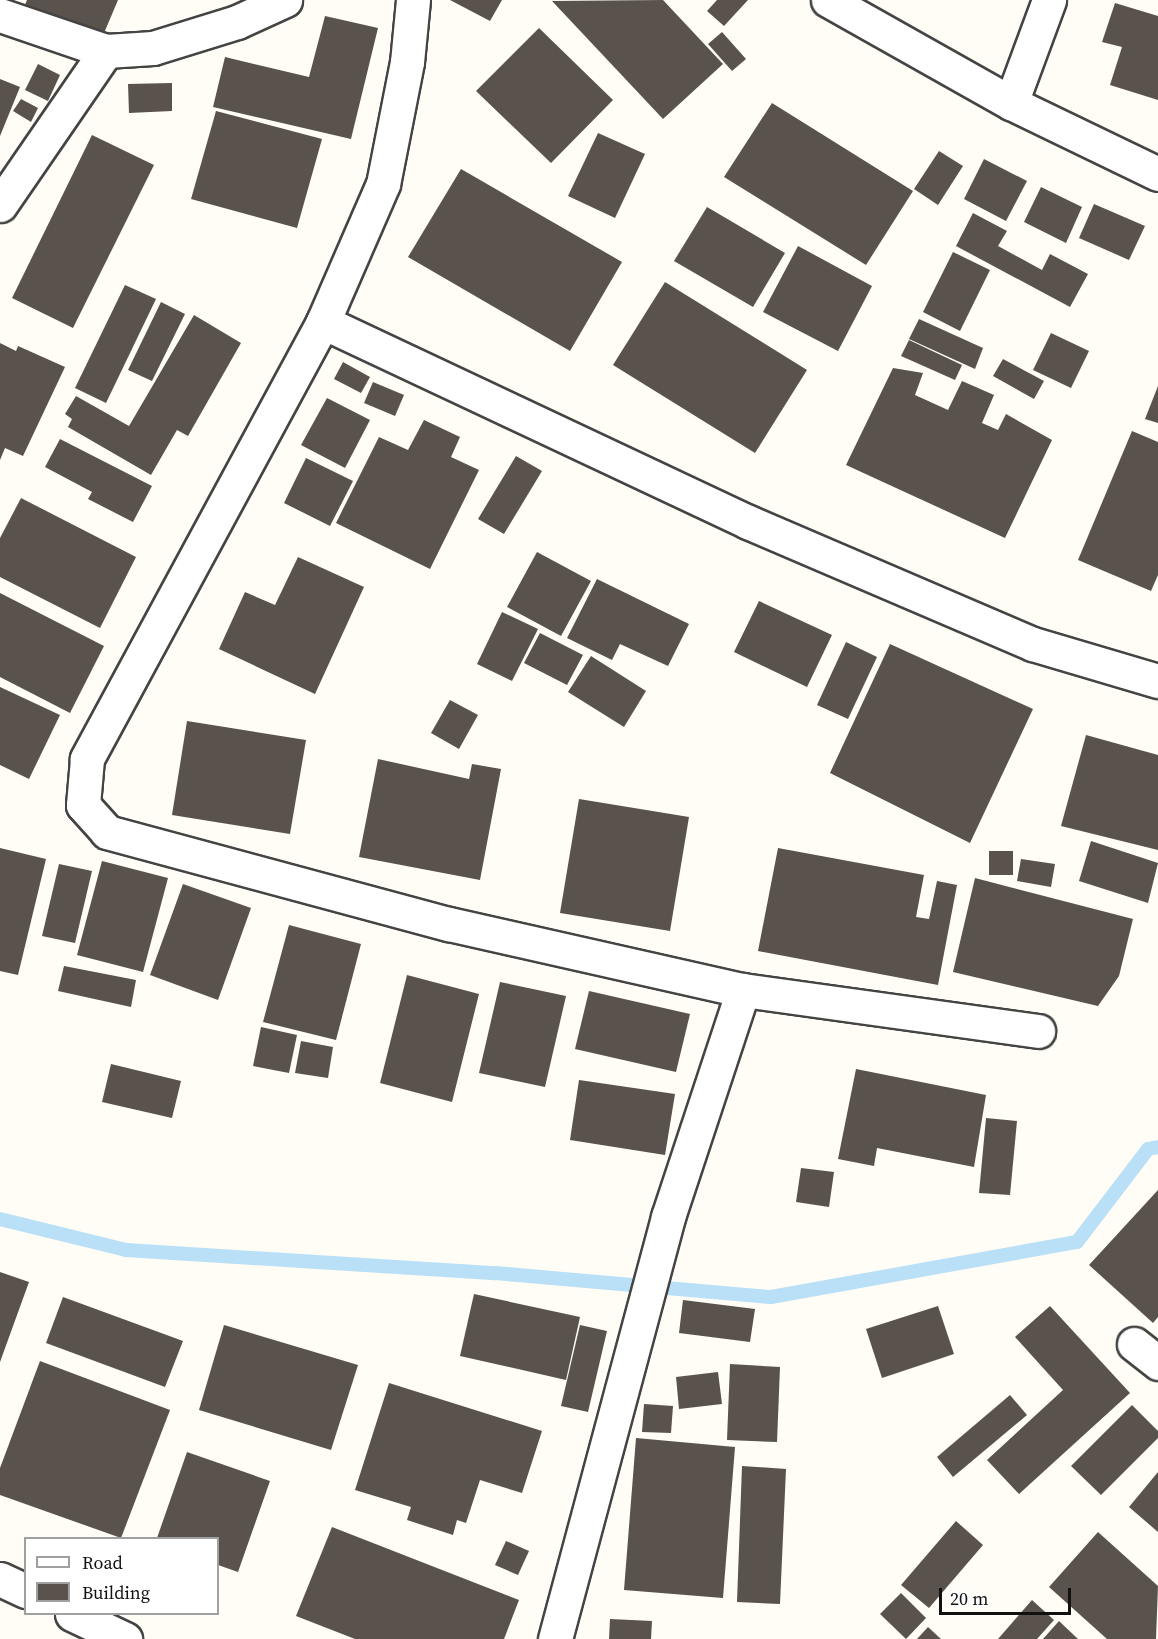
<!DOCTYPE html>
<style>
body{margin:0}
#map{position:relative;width:1158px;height:1639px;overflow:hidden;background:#fffdf5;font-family:"Source Serif 4",serif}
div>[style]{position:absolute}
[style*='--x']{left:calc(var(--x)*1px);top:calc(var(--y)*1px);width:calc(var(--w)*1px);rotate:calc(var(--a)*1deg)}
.stream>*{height:14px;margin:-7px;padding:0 7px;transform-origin:7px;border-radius:7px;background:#b9e0f7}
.building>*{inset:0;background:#5a524d}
.roads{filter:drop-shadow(2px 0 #444) drop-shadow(-2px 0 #444) drop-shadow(0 2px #444) drop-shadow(0 -2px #444)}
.street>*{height:33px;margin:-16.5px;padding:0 16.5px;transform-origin:16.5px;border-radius:16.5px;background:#fff}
span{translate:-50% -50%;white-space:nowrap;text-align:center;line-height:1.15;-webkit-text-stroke:6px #fff;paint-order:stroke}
.legend{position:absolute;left:24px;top:1537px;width:195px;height:78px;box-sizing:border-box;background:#fff;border:2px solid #a0a0a0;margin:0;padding:8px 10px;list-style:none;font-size:18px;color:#111}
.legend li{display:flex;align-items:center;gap:12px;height:30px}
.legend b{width:30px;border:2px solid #a0a0a0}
.scale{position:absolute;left:939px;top:1588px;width:132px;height:27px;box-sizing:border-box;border:3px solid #111;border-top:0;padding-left:8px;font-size:18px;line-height:21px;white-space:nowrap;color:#111;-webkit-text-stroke:4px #fff;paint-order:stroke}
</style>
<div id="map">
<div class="stream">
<div style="--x:0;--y:1219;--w:130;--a:13.8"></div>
<div style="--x:126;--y:1250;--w:370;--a:3.6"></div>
<div style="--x:495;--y:1273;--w:277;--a:5"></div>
<div style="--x:771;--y:1297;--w:311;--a:-10.2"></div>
<div style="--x:1077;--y:1242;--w:117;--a:-52.6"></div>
<div style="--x:1148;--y:1149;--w:10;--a:-11"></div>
</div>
<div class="building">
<div style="clip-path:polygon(27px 0,118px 0,99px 45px,22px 12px)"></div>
<div style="clip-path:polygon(450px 0,502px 0,490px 21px)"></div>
<div style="clip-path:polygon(663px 0,723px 64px,663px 119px,552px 1px)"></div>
<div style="clip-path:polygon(717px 0,748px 0,724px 26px,707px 11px)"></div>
<div style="clip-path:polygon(1115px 3px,1158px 16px,1158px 100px,1110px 85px,1122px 47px,1102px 42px)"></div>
<div style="clip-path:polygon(325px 16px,378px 28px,351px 139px,213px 107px,225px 57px,309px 77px)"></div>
<div style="clip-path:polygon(539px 28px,613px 100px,551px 163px,476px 91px)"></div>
<div style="clip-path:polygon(722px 32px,746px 59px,732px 71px,708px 44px)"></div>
<div style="clip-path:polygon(38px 64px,60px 75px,48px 101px,25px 90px)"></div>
<div style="clip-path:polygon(0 79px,20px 87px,0 136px)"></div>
<div style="clip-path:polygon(172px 83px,172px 111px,129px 113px,128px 84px)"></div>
<div style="clip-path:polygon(21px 99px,38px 108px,31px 122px,13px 111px)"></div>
<div style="clip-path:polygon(772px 103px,913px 191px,866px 265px,724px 177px)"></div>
<div style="clip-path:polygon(216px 111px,322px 139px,297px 228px,191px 199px)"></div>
<div style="clip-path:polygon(598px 133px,645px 154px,615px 218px,568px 196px)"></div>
<div style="clip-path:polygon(92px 135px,154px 165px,73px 328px,12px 298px)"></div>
<div style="clip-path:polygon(939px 151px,963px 166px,938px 205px,914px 189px)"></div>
<div style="clip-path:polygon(984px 159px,1027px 181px,1006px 221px,964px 199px)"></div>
<div style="clip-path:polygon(461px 169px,622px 262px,570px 351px,408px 257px)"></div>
<div style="clip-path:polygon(1041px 187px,1082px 207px,1066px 243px,1024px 222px)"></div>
<div style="clip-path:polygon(1094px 204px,1145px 226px,1129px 260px,1079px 238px)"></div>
<div style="clip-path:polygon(707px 207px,785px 253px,753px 307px,674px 261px)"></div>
<div style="clip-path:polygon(973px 213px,1007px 231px,998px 246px,1042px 270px,1050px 254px,1088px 274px,1070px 307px,956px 246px)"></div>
<div style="clip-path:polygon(798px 246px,872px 286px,838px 351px,763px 312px)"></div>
<div style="clip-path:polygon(953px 252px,990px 270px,960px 331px,923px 312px)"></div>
<div style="clip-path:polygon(665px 282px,807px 370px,755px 453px,613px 365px)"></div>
<div style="clip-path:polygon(125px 285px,156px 299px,106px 403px,75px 388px)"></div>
<div style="clip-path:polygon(161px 302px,185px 314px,152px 381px,128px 370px)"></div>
<div style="clip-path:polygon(194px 315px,241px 343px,188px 436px,177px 430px,151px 475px,68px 427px,72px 419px,65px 414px,76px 396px,129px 426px)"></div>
<div style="clip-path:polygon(919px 319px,983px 348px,975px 369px,909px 339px)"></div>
<div style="clip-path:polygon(1051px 333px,1089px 351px,1071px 388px,1033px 370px)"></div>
<div style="clip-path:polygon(909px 340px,962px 365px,955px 380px,901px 356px)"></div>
<div style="clip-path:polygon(0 343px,16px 351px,18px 346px,65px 367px,23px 456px,5px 448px,0 460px)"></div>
<div style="clip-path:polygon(1003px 359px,1044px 381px,1034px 399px,993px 376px)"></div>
<div style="clip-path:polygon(343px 362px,370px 377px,361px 393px,334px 379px)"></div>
<div style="clip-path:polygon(893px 368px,923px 373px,915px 395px,948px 410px,962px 381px,994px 395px,982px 423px,998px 430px,1006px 414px,1052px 440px,1005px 538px,846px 465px)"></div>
<div style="clip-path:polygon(373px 382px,404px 395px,395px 416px,364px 403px)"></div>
<div style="clip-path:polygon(1158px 386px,1158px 423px,1145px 419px)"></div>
<div style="clip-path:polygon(327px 398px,370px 420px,345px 468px,301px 445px)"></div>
<div style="clip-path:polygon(424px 420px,460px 437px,451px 457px,479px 470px,430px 569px,336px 523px,379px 437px,408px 450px)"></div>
<div style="clip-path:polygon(1132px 431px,1158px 442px,1158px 575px,1151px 591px,1078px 560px)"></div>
<div style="clip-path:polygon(60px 439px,152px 486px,133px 522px,88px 499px,92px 492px,45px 467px)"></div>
<div style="clip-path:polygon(516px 456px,542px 471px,504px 534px,478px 519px)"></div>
<div style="clip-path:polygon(306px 458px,353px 481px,330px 526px,284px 503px)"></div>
<div style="clip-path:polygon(21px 498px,136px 557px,100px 628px,0 577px,0 538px)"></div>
<div style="clip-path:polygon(537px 552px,591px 581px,561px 636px,507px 607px)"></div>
<div style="clip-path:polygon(298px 557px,364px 587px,315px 694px,219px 649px,245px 592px,275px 605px)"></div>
<div style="clip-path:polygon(597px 579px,689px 624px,668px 666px,620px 644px,612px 660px,567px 638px)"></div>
<div style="clip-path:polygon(0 593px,104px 646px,70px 713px,0 677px)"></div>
<div style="clip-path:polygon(759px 601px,832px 635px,807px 687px,734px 652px)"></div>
<div style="clip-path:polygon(502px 612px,538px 629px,512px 681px,477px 664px)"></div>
<div style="clip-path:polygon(540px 633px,583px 655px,567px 685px,524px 663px)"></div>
<div style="clip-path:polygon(846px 642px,877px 657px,848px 719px,817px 705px)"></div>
<div style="clip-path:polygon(890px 644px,1033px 709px,970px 843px,830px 773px)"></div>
<div style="clip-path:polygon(591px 656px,646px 691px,624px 727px,568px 692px)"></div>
<div style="clip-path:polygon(0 687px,60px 715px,29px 779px,0 765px)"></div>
<div style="clip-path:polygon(450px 700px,478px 715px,459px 749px,431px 733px)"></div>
<div style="clip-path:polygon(187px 721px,306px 740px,290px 834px,172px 815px)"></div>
<div style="clip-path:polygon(1086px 735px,1158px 755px,1158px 850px,1061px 826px)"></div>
<div style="clip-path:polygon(378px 759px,469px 779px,472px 764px,501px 769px,480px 880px,359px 857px)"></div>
<div style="clip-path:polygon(579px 799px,689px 817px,670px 931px,560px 913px)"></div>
<div style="clip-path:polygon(1091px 841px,1158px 863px,1148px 903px,1079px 881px)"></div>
<div style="clip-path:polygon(0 848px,46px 859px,18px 975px,0 971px)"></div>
<div style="clip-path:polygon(778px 848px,924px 875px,916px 917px,929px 919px,937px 881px,957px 885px,938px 985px,758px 951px)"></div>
<div style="clip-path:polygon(989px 851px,1013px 851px,1013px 875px,989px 875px)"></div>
<div style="clip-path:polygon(1021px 859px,1055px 864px,1051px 887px,1017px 881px)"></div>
<div style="clip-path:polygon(102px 861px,168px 878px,143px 972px,77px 955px)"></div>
<div style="clip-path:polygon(59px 864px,92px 871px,75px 943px,42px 936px)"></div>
<div style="clip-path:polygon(975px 878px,1133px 919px,1119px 976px,1098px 1006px,953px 972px)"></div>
<div style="clip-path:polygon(183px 884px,251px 908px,218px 1000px,150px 975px)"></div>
<div style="clip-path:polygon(289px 925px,361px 944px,336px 1040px,263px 1022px)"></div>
<div style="clip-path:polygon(64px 966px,136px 980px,131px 1007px,58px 991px)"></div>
<div style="clip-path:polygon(407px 975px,479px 994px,452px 1102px,380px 1083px)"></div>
<div style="clip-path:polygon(500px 982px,566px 996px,545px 1087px,479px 1073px)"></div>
<div style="clip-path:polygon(589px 991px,690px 1014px,676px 1072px,575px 1049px)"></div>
<div style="clip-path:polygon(261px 1027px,297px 1035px,289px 1073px,253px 1066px)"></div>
<div style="clip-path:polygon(301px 1041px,333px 1047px,328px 1078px,295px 1073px)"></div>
<div style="clip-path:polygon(111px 1064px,181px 1081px,172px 1118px,102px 1102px)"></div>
<div style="clip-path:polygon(856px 1069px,986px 1095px,974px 1167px,877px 1148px,874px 1166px,838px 1159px)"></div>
<div style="clip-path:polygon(579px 1080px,675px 1094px,665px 1155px,570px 1140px)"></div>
<div style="clip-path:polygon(986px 1118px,1017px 1121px,1010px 1195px,979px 1193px)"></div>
<div style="clip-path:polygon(801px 1168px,834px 1172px,829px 1207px,796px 1202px)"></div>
<div style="clip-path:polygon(1158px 1190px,1158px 1317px,1153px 1323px,1089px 1265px)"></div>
<div style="clip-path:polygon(0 1272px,29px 1282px,0 1362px)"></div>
<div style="clip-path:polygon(474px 1294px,580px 1317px,566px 1380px,460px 1356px)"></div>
<div style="clip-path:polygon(63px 1297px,183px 1341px,165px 1387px,46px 1343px)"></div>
<div style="clip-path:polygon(683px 1300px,755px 1309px,750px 1342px,679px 1333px)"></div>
<div style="clip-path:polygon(938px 1306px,954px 1354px,882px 1378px,866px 1329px)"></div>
<div style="clip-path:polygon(1050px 1306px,1130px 1393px,1019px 1494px,987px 1460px,1063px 1390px,1015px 1337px)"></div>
<div style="clip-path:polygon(224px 1325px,358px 1365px,331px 1450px,199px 1410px)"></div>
<div style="clip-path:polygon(580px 1325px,607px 1331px,588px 1412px,561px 1406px)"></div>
<div style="clip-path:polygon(40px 1361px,170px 1410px,121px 1538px,0 1495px,0 1468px)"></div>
<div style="clip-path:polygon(730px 1364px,780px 1367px,777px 1442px,727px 1440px)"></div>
<div style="clip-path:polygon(718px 1372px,722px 1404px,679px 1409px,676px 1377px)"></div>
<div style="clip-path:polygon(389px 1383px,542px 1431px,522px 1493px,480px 1480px,466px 1523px,457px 1520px,453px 1535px,407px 1520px,411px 1507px,355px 1490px)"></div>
<div style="clip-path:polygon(1010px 1395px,1027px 1415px,953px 1477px,937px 1457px)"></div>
<div style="clip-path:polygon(644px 1404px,673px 1406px,671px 1433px,642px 1432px)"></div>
<div style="clip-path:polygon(1132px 1405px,1158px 1431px,1158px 1438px,1101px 1495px,1071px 1466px)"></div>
<div style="clip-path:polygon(636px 1438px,735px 1447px,723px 1598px,624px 1590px)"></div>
<div style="clip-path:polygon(187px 1452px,270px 1481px,238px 1572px,218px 1565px,218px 1538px,157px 1538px)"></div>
<div style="clip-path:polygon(742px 1466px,786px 1469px,780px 1604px,737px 1602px)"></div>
<div style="clip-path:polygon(1158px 1472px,1158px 1532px,1129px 1507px)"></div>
<div style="clip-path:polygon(956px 1521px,983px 1545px,929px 1608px,901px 1585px)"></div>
<div style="clip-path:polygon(332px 1527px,519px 1600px,504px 1639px,355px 1639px,296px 1616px)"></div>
<div style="clip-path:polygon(1098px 1532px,1158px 1586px,1156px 1639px,1107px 1639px,1049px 1587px)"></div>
<div style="clip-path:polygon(506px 1541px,529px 1551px,518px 1575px,495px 1565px)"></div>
<div style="clip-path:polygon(901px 1593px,926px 1618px,906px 1639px,880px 1614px)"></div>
<div style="clip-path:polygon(1032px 1600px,1054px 1620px,1037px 1639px,998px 1639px)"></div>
<div style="clip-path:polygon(610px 1619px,652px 1621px,651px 1639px,609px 1639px)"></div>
<div style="clip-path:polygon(1059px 1621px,1078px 1639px,1043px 1639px)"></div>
<div style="clip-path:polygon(928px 1627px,941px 1639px,917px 1639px)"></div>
</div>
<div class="roads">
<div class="street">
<div style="--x:413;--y:0;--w:62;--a:95.5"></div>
<div style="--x:407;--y:62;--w:124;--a:101.1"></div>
<div style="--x:383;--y:184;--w:150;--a:113.5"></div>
<div style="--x:323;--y:322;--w:497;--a:118.4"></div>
<div style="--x:87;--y:759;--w:46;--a:95"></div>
<div style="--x:83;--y:805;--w:36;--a:48"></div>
<div style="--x:107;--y:832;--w:354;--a:15.1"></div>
<div style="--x:449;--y:924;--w:301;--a:12.7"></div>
<div style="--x:743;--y:990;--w:298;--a:7.9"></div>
<div style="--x:828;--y:0;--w:210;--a:29.4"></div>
<div style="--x:1011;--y:103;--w:163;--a:25.8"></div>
<div style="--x:0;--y:15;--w:112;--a:18.8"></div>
<div style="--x:106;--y:51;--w:47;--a:-3.7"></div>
<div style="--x:153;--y:48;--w:88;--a:-17.2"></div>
<div style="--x:237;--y:22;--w:53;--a:-24.6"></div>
<div style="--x:1011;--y:103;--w:110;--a:-69.7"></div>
<div style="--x:0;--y:205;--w:187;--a:-55.5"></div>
<div style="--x:323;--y:322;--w:470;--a:25.2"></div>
<div style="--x:748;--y:522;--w:310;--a:23.2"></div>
<div style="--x:1033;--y:644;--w:130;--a:16.5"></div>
<div style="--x:1134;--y:1344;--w:31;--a:38"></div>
<div style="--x:0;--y:1579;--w:29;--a:25"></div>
<div style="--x:72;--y:1614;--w:59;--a:25.3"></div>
<div style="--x:555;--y:1639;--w:437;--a:-75"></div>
<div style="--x:668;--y:1217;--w:239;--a:-71.7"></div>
</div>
</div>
<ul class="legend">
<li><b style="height:8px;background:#fff"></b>Road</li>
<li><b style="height:16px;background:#5a524d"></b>Building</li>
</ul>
<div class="scale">20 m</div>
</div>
